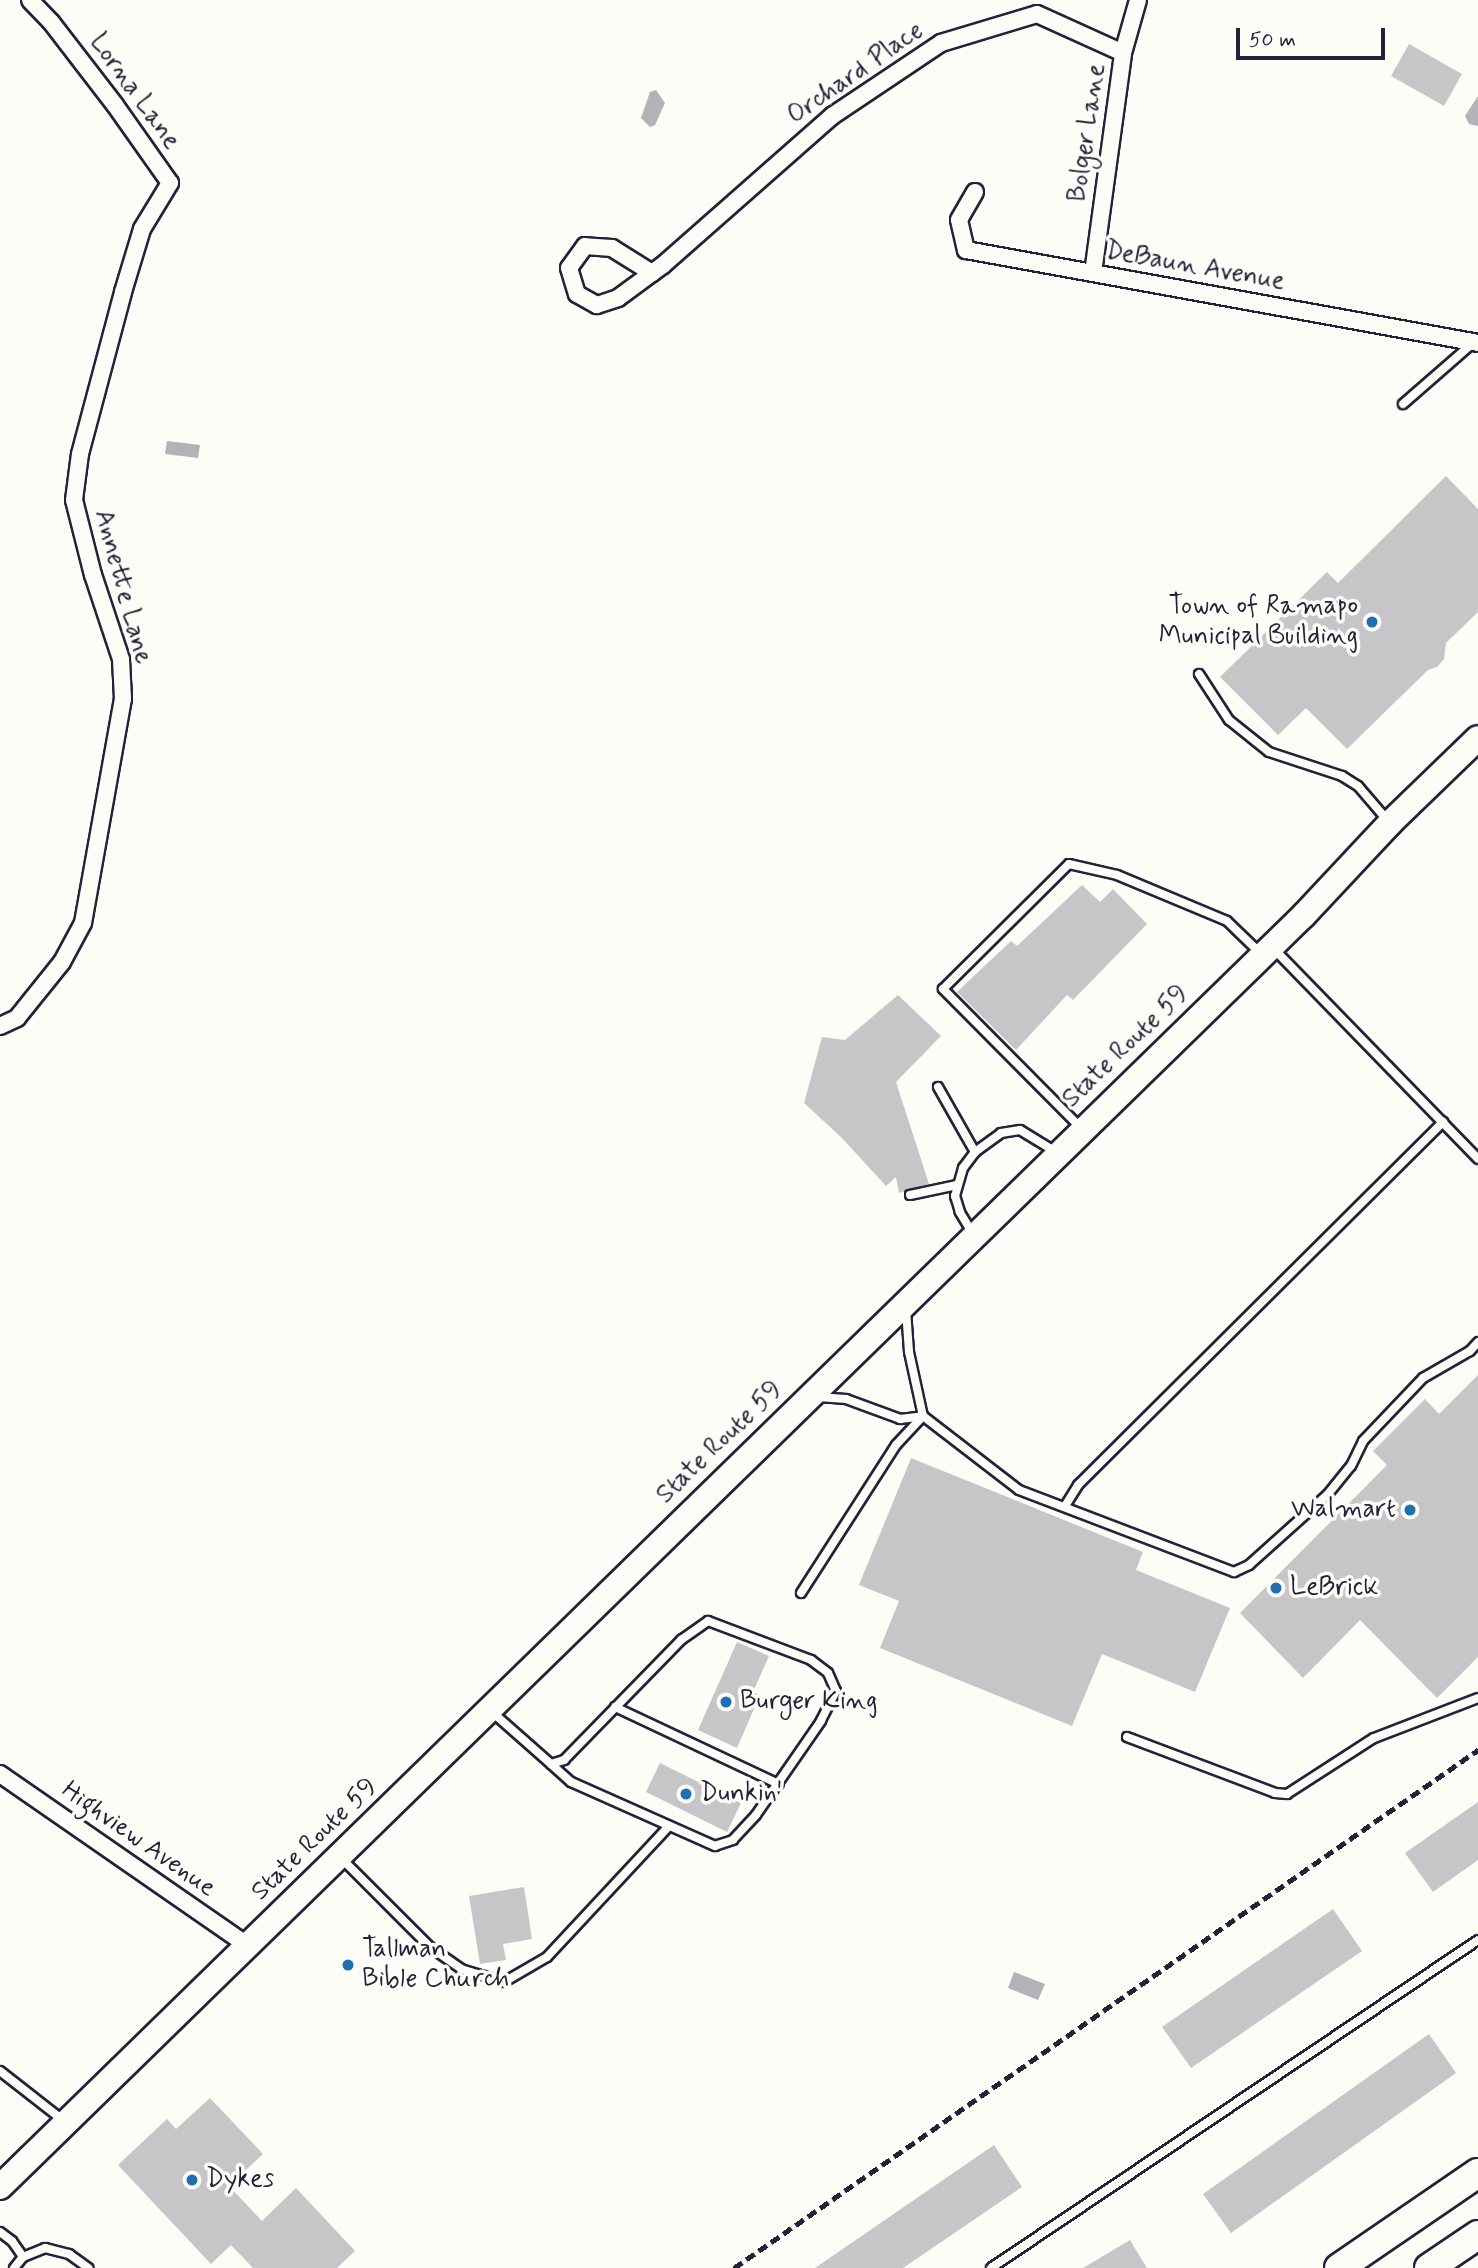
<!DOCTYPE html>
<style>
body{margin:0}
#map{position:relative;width:1478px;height:2268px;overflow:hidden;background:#fdfcf7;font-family:Mynerve,sans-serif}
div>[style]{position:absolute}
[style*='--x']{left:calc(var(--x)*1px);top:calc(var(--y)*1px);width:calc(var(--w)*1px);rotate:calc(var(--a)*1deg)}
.water>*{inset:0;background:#b2b2b7}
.building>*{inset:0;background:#c6c6c8}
.roads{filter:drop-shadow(2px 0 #22223b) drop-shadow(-2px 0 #22223b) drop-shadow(0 2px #22223b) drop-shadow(0 -2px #22223b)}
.service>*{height:8px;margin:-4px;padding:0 4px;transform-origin:4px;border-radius:4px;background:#fdfcf7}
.minor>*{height:16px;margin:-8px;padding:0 8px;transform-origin:8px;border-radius:8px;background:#fdfcf7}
.primary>*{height:24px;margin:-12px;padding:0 12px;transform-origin:12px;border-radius:12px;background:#fdfcf7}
.motorway>*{height:28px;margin:-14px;padding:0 14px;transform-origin:14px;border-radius:14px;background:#fdfcf7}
.rail>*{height:5px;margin-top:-2.5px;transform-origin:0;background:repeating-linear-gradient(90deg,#22223b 0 10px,transparent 0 15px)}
.dots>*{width:19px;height:19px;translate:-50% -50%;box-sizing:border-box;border:4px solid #fdfcf7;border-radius:50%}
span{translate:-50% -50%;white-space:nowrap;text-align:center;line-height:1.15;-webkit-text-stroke:7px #fdfcf7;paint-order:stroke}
.street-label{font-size:26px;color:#22223b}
.poi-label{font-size:26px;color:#22223b}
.right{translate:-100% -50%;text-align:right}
.left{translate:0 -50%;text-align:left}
.scale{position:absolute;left:1236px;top:28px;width:149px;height:32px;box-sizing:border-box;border:4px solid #22223b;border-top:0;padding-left:9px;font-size:21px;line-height:24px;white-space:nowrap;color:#22223b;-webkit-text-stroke:5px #fdfcf7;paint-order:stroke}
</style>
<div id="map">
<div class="water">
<div style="clip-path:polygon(656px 90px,665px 103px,655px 125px,650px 127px,641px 118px,650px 92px)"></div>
<div style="clip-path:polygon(1478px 96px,1478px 126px,1469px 124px,1465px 116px)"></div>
<div style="clip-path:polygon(167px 441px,200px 445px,198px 458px,165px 454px)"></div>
<div style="clip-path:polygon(1014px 1972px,1045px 1984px,1038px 2000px,1008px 1988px)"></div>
</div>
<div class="building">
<div style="clip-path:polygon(1409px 44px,1462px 74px,1444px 106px,1391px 76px)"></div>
<div style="clip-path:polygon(1446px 476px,1478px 509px,1478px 612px,1446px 643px,1444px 659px,1437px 667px,1428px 670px,1347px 749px,1306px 708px,1278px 735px,1220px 677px,1327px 572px,1338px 583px)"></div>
<div style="clip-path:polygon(1082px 885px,1100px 902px,1113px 889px,1147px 924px,1073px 1000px,1067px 995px,1016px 1050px,957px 992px,1011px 941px,1017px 946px)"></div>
<div style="clip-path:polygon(898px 995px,941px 1036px,896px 1082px,929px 1184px,899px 1193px,896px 1177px,886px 1186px,842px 1138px,804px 1103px,822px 1037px,845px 1040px)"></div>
<div style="clip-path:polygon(1478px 1375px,1478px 1657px,1437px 1698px,1360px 1620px,1303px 1678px,1240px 1613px,1387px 1465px,1373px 1451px,1425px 1399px,1439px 1414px)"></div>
<div style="clip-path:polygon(911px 1458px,1143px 1552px,1136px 1570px,1230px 1608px,1195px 1692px,1102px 1654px,1072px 1726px,880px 1648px,899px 1601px,859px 1585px)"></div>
<div style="clip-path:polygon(737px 1642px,769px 1656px,753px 1692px,760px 1695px,737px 1748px,698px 1730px)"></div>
<div style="clip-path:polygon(660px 1763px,741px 1803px,727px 1832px,646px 1792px)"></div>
<div style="clip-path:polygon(1478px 1802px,1478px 1860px,1433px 1892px,1405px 1853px)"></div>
<div style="clip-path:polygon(524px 1887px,532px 1939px,503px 1944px,506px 1960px,480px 1964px,469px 1896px)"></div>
<div style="clip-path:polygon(1333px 1909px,1362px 1951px,1191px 2068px,1162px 2027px)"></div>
<div style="clip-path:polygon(1429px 2034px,1456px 2073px,1231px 2233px,1203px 2194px)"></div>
<div style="clip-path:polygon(210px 2098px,263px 2154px,229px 2186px,262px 2221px,296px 2188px,355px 2251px,337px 2268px,253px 2268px,231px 2245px,211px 2264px,118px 2165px,167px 2119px,176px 2129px)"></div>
<div style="clip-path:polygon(994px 2145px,1022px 2187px,903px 2268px,815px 2268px)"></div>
<div style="clip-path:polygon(1130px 2240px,1147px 2268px,1083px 2268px)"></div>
</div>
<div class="roads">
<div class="service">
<div style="--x:1403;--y:404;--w:93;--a:-41.1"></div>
<div style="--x:1199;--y:674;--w:55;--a:56.9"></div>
<div style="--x:1229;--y:720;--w:51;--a:38.7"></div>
<div style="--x:1269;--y:752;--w:77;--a:18.2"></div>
<div style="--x:1342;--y:776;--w:19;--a:32"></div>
<div style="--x:1358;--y:786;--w:46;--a:49.4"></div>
<div style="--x:1273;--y:948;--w:294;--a:45.8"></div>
<div style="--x:938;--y:1087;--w:75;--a:60.4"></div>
<div style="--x:1081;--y:1128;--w:196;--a:-134.8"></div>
<div style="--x:943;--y:989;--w:177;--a:-44.8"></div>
<div style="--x:1069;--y:864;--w:49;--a:12.9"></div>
<div style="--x:1117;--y:875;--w:119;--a:22.7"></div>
<div style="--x:1227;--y:921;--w:47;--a:44.1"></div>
<div style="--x:910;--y:1195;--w:48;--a:-12"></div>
<div style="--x:973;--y:1234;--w:26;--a:-121"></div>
<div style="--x:960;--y:1212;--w:17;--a:-107"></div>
<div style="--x:955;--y:1196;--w:29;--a:-74"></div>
<div style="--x:963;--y:1168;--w:20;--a:-53"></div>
<div style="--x:975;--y:1152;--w:32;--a:-36"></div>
<div style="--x:1001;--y:1133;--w:19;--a:-9"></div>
<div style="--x:1020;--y:1130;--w:42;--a:31.4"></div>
<div style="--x:906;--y:1310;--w:42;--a:85.9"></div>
<div style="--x:909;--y:1352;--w:66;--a:77.7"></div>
<div style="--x:923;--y:1416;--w:121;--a:37.6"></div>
<div style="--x:1019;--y:1490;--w:230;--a:20.9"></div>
<div style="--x:1234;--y:1572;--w:17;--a:-25"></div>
<div style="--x:1249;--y:1565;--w:106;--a:-41.9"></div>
<div style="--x:1328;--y:1494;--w:36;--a:-51"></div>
<div style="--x:1351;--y:1466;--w:28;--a:-64"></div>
<div style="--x:1363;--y:1441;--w:87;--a:-46.4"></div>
<div style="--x:1423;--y:1378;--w:54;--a:-29.9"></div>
<div style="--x:1470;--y:1351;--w:12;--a:-48"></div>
<div style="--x:818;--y:1397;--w:28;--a:4"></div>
<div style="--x:846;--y:1399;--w:58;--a:20.3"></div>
<div style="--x:900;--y:1419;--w:23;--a:-7"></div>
<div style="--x:1065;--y:1506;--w:25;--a:-58"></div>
<div style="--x:1078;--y:1485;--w:515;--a:-44.84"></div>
<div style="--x:801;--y:1593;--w:176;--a:-57.3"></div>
<div style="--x:896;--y:1445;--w:40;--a:-47"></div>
<div style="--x:615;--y:1707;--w:181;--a:25.2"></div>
<div style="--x:492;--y:1712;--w:79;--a:41.4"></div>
<div style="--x:551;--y:1764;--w:14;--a:-17"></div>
<div style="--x:564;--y:1760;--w:168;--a:-45.7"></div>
<div style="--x:681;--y:1640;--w:33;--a:-35"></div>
<div style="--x:708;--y:1621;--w:110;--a:20.7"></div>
<div style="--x:811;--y:1660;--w:21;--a:37"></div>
<div style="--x:828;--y:1673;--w:20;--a:66"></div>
<div style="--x:836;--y:1691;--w:34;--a:117"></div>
<div style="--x:821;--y:1721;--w:114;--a:124.7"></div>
<div style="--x:756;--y:1815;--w:34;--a:133"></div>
<div style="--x:733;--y:1840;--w:19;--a:162"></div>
<div style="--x:715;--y:1846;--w:158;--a:-156"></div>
<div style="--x:571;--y:1782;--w:27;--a:-138"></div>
<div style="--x:1127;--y:1737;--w:158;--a:20.7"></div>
<div style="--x:1275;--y:1793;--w:12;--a:5"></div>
<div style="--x:1287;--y:1794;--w:103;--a:-32.8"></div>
<div style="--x:1374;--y:1738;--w:111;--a:-21"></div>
<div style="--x:341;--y:1858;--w:126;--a:45"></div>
<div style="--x:430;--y:1947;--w:38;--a:35"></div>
<div style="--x:461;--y:1969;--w:45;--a:16.8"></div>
<div style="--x:504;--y:1982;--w:50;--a:-30.2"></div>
<div style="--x:547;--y:1957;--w:179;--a:-47"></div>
<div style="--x:0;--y:2071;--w:81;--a:38"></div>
<div style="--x:0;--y:2232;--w:15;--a:37"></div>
<div style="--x:12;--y:2241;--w:19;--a:55"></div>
<div style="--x:14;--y:2268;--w:14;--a:-51"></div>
<div style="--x:23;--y:2257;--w:24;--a:-22"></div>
<div style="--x:45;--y:2248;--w:25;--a:14"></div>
<div style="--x:69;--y:2254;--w:24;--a:36"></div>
<div style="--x:991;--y:2268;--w:587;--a:-33.96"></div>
</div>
<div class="minor">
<div style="--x:975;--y:192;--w:32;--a:120"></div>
<div style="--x:959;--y:220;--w:31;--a:77"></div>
<div style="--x:966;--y:250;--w:520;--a:10.29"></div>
<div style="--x:652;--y:273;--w:47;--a:-148"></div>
<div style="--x:612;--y:248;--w:27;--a:-176"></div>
<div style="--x:585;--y:246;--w:27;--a:126"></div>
<div style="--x:569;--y:268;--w:27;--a:73"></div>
<div style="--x:577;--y:294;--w:23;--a:29"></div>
<div style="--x:597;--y:305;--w:22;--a:-18"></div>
<div style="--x:618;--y:298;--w:42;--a:-36.3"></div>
<div style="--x:652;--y:273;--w:14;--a:-36"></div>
<div style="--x:663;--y:265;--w:225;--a:-41.4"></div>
<div style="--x:832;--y:116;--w:131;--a:-33.8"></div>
<div style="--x:941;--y:43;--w:100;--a:-16.8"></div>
<div style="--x:1037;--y:14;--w:94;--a:24.4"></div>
<div style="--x:1093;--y:273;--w:222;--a:-82.2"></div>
<div style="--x:1123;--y:53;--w:55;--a:-74.2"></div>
<div style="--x:0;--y:1026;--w:19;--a:-25"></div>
<div style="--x:17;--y:1018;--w:72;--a:-51.2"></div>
<div style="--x:62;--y:962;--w:44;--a:-61.7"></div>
<div style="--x:83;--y:923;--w:228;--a:-79.9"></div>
<div style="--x:123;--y:699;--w:40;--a:-92.9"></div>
<div style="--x:121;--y:659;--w:89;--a:-108.4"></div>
<div style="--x:93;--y:575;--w:77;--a:-104.2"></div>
<div style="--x:74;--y:500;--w:46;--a:-82.6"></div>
<div style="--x:80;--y:454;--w:168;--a:-75.1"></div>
<div style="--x:123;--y:292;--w:66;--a:-73.2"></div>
<div style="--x:142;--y:229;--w:54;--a:-58.7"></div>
<div style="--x:170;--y:183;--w:95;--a:-125.2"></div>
<div style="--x:115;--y:105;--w:105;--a:-127.6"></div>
<div style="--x:51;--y:22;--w:30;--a:-134"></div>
<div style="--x:0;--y:1774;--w:302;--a:34.7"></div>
</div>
<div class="primary">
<div style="--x:0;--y:2187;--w:1822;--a:-44.29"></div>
<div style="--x:1304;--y:915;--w:126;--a:-46.9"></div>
<div style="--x:1390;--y:823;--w:122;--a:-44"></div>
</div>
<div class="motorway">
<div style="--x:1339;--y:2268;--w:168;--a:-34.4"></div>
<div style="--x:1429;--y:2268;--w:59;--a:-34"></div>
</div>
</div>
<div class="rail">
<div style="--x:734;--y:2268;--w:907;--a:-34.85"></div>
</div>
<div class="dots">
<div style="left:1372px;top:622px;background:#1f6fb2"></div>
<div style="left:1410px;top:1510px;background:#1f6fb2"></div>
<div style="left:1276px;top:1588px;background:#1f6fb2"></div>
<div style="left:726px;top:1702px;background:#1f6fb2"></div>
<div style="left:686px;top:1794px;background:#1f6fb2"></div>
<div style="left:348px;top:1965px;background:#1f6fb2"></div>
<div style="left:192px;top:2180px;background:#1f6fb2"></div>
</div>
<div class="street-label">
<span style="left:856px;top:74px;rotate:-35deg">Orchard Place</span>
<span style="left:134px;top:92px;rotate:54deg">Lorna Lane</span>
<span style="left:1088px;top:133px;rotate:-82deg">Bolger Lane</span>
<span style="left:1195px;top:267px;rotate:10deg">DeBaun Avenue</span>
<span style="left:122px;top:587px;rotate:75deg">Annette Lane</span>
<span style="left:1126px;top:1047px;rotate:-44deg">State Route 59</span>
<span style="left:720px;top:1443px;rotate:-44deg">State Route 59</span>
<span style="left:138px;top:1840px;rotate:35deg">Highview Avenue</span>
<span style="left:315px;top:1840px;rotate:-44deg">State Route 59</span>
</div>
<div class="poi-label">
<span class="right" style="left:1358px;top:622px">Town of Ramapo<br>Municipal Building</span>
<span class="right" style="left:1396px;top:1510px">Walmart</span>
<span class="left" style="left:1290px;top:1588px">LeBrick</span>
<span class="left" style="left:740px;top:1702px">Burger King</span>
<span class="left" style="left:700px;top:1794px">Dunkin'</span>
<span class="left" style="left:362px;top:1965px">Tallman<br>Bible Church</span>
<span class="left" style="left:206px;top:2180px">Dykes</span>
</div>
<div class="scale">50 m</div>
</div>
